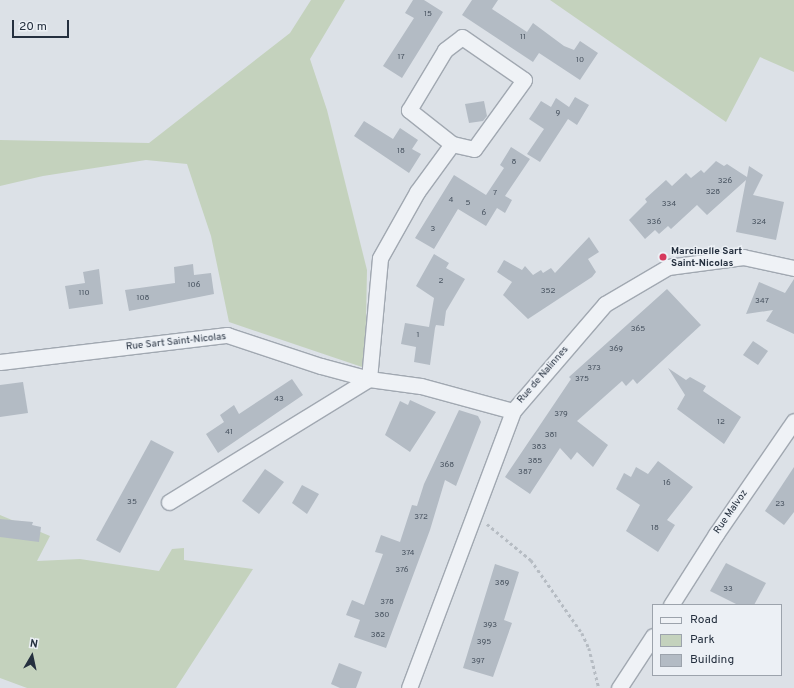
<!DOCTYPE html>
<style>
body{margin:0}
#map{position:relative;width:794px;height:688px;overflow:hidden;background:#dce1e7;font-family:Overpass,sans-serif}
div>[style]{position:absolute}
[style*='--x']{left:calc(var(--x)*1px);top:calc(var(--y)*1px);width:calc(var(--w)*1px);rotate:calc(var(--a)*1deg)}
.green>*{inset:0;background:#c4d2bd}
.building>*{inset:0;background:#b3bbc4}
.path>*{height:2.5px;margin-top:-1.25px;transform-origin:0;background:repeating-linear-gradient(90deg,#b6bcc3 0 3px,transparent 0 6px)}
.roads{filter:drop-shadow(1px 0 #a1a8b1) drop-shadow(-1px 0 #a1a8b1) drop-shadow(0 1px #a1a8b1) drop-shadow(0 -1px #a1a8b1)}
.street>*{height:15px;margin:-7.5px;padding:0 7.5px;transform-origin:7.5px;border-radius:7.5px;background:#eff2f6}
.dots>*{width:11px;height:11px;translate:-50% -50%;box-sizing:border-box;border:2px solid #ecf0f5;border-radius:50%}
span{translate:-50% -50%;white-space:nowrap;text-align:center;line-height:1.15;-webkit-text-stroke:3px #ecf0f5;paint-order:stroke}
.number-label{font-size:8px;color:#485360}
.number-label span{-webkit-text-stroke-width:0}
.poi-label{font-size:10px;color:#25303f;font-weight:700}
.left{translate:0 -50%;text-align:left}
.street-label{font-size:10px;color:#25303f}
.legend{position:absolute;left:652px;top:604px;width:130px;height:72px;box-sizing:border-box;background:#ecf0f5;border:1px solid #9ca3ac;margin:0;padding:5px 7px;list-style:none;font-size:12px;color:#25303f}
.legend li{display:flex;align-items:center;gap:8px;height:20px}
.legend b{width:20px;border:1px solid #9ca3ac}
.north{position:absolute;left:12px;top:636px;width:40px;height:40px;-webkit-text-stroke:3px #ecf0f5;paint-order:stroke;rotate:9deg;font-size:11px;font-weight:700;line-height:16px;text-align:center;color:#25303f}
.north::after{content:'';display:block;margin:auto;width:14px;height:18px;background:#25303f;clip-path:polygon(50% 0,100% 100%,50% 72%,0 100%)}
.scale{position:absolute;left:12px;top:20px;width:57px;height:18px;box-sizing:border-box;border:2px solid #25303f;border-top:0;padding-left:5px;font-size:12px;line-height:14px;white-space:nowrap;color:#25303f;-webkit-text-stroke:3px #ecf0f5;paint-order:stroke}
</style>
<div id="map">
<div class="green">
<div style="clip-path:polygon(311px 0,345px 0,310px 59px,327px 110px,367px 270px,365px 368px,229px 322px,211px 236px,187px 164px,146px 160px,43px 176px,0 186px,0 140px,149px 143px,290px 33px)"></div>
<div style="clip-path:polygon(550px 0,794px 0,794px 72px,760px 57px,726px 122px)"></div>
<div style="clip-path:polygon(0 515px,50px 536px,37px 561px,80px 559px,159px 571px,172px 549px,184px 548px,184px 560px,253px 569px,176px 688px,27px 688px,0 678px)"></div>
</div>
<div class="building">
<div style="clip-path:polygon(413px 0,424px 0,443px 12px,402px 78px,383px 66px,414px 18px,405px 13px)"></div>
<div style="clip-path:polygon(472px 0,498px 0,492px 9px,527px 32px,533px 23px,564px 46px,574px 50px,580px 41px,598px 53px,580px 80px,539px 53px,533px 62px,462px 15px)"></div>
<div style="clip-path:polygon(575px 97px,589px 105px,577px 125px,568px 119px,540px 162px,527px 154px,544px 129px,529px 119px,541px 101px,551px 107px,556px 98px,569px 107px)"></div>
<div style="clip-path:polygon(484px 101px,487px 116px,483px 121px,469px 123px,465px 104px)"></div>
<div style="clip-path:polygon(364px 121px,393px 139px,400px 128px,418px 140px,412px 149px,421px 154px,409px 173px,354px 136px)"></div>
<div style="clip-path:polygon(511px 147px,530px 159px,505px 196px,512px 200px,505px 213px,497px 208px,486px 226px,458px 209px,434px 249px,415px 238px,454px 175px,486px 195px,504px 168px,500px 165px)"></div>
<div style="clip-path:polygon(716px 161px,724px 166px,727px 164px,747px 177px,749px 166px,763px 175px,753px 195px,784px 202px,776px 240px,736px 232px,746px 180px,707px 215px,697px 205px,671px 229px,668px 226px,659px 234px,655px 230px,645px 239px,629px 220px,647px 202px,645px 199px,666px 180px,672px 186px,686px 173px,691px 178px,701px 170px,704px 173px)"></div>
<div style="clip-path:polygon(589px 237px,599px 252px,588px 259px,596px 272px,592px 277px,528px 319px,503px 295px,512px 282px,497px 272px,504px 260px,522px 270px,525px 266px,533px 275px,541px 270px,543px 273px,551px 268px,555px 273px)"></div>
<div style="clip-path:polygon(434px 254px,449px 263px,446px 268px,465px 279px,446px 311px,444px 326px,436px 325px,435px 328px,430px 365px,414px 362px,416px 347px,401px 344px,405px 323px,429px 327px,434px 298px,416px 286px)"></div>
<div style="clip-path:polygon(193px 264px,194px 275px,211px 273px,214px 294px,129px 311px,125px 290px,175px 283px,174px 267px)"></div>
<div style="clip-path:polygon(99px 269px,103px 304px,69px 309px,65px 286px,85px 283px,83px 272px)"></div>
<div style="clip-path:polygon(794px 279px,794px 334px,766px 321px,773px 310px,746px 314px,759px 282px,785px 293px)"></div>
<div style="clip-path:polygon(667px 289px,701px 325px,637px 384px,633px 379px,626px 386px,622px 381px,577px 421px,608px 445px,593px 467px,577px 452px,571px 460px,560px 448px,530px 494px,505px 477px,571px 379px,569px 377px)"></div>
<div style="clip-path:polygon(753px 341px,768px 351px,758px 365px,743px 355px)"></div>
<div style="clip-path:polygon(668px 368px,686px 380px,690px 377px,706px 386px,703px 391px,741px 417px,724px 444px,677px 409px,685px 395px)"></div>
<div style="clip-path:polygon(292px 379px,303px 395px,218px 453px,206px 434px,224px 422px,220px 415px,234px 405px,239px 414px)"></div>
<div style="clip-path:polygon(23px 382px,28px 413px,0 417px,0 385px)"></div>
<div style="clip-path:polygon(410px 400px,436px 412px,410px 452px,385px 435px,400px 401px,408px 405px)"></div>
<div style="clip-path:polygon(459px 410px,478px 416px,481px 422px,456px 486px,445px 480px,430px 530px,386px 648px,354px 637px,360px 620px,346px 615px,352px 600px,364px 605px,383px 554px,375px 552px,381px 535px,400px 542px,412px 505px,417px 506px,424px 484px)"></div>
<div style="clip-path:polygon(151px 440px,174px 452px,120px 553px,96px 540px)"></div>
<div style="clip-path:polygon(658px 461px,693px 487px,667px 520px,675px 525px,658px 552px,626px 531px,640px 505px,616px 489px,624px 473px,631px 477px,636px 467px,648px 474px)"></div>
<div style="clip-path:polygon(794px 467px,794px 512px,784px 525px,765px 511px)"></div>
<div style="clip-path:polygon(265px 469px,284px 482px,259px 514px,242px 501px)"></div>
<div style="clip-path:polygon(302px 485px,319px 494px,307px 514px,292px 503px)"></div>
<div style="clip-path:polygon(0 519px,33px 522px,32px 525px,41px 527px,39px 542px,0 537px)"></div>
<div style="clip-path:polygon(726px 563px,766px 583px,754px 605px,738px 605px,710px 591px)"></div>
<div style="clip-path:polygon(495px 564px,519px 572px,504px 620px,512px 623px,493px 677px,463px 668px)"></div>
<div style="clip-path:polygon(339px 663px,362px 672px,356px 688px,340px 688px,331px 684px)"></div>
</div>
<div class="path">
<div style="--x:487;--y:524;--w:57;--a:39.3"></div>
<div style="--x:531;--y:560;--w:89;--a:55.1"></div>
<div style="--x:582;--y:633;--w:17;--a:65"></div>
<div style="--x:589;--y:648;--w:41;--a:76"></div>
</div>
<div class="roads">
<div class="street">
<div style="--x:462;--y:37;--w:75;--a:34.7"></div>
<div style="--x:524;--y:80;--w:85;--a:125.9"></div>
<div style="--x:474;--y:149;--w:23;--a:-167"></div>
<div style="--x:452;--y:144;--w:55;--a:-141.7"></div>
<div style="--x:409;--y:110;--w:70;--a:-59"></div>
<div style="--x:445;--y:50;--w:21;--a:-37"></div>
<div style="--x:0;--y:362;--w:229;--a:-6.8"></div>
<div style="--x:227;--y:335;--w:99;--a:18.3"></div>
<div style="--x:321;--y:366;--w:50;--a:15.2"></div>
<div style="--x:369;--y:379;--w:52;--a:7.7"></div>
<div style="--x:421;--y:386;--w:95;--a:15.2"></div>
<div style="--x:169;--y:502;--w:235;--a:-31.6"></div>
<div style="--x:369;--y:379;--w:121;--a:-84.8"></div>
<div style="--x:380;--y:258;--w:76;--a:-60.7"></div>
<div style="--x:417;--y:192;--w:59;--a:-53.9"></div>
<div style="--x:671;--y:605;--w:84;--a:-57.6"></div>
<div style="--x:716;--y:534;--w:137;--a:-55.4"></div>
<div style="--x:409;--y:688;--w:296;--a:-69.4"></div>
<div style="--x:513;--y:411;--w:141;--a:-49.3"></div>
<div style="--x:605;--y:304;--w:73;--a:-30.4"></div>
<div style="--x:668;--y:267;--w:76;--a:-7.6"></div>
<div style="--x:743;--y:257;--w:52;--a:12.2"></div>
<div style="--x:619;--y:688;--w:62;--a:-56.8"></div>
</div>
</div>
<div class="dots">
<div style="left:663px;top:257px;background:#d6385c"></div>
</div>
<div class="number-label">
<span style="left:428px;top:15px">15</span>
<span style="left:523px;top:38px">11</span>
<span style="left:401px;top:58px">17</span>
<span style="left:580px;top:61px">10</span>
<span style="left:558px;top:114px">9</span>
<span style="left:401px;top:152px">18</span>
<span style="left:514px;top:163px">8</span>
<span style="left:725px;top:182px">326</span>
<span style="left:713px;top:193px">328</span>
<span style="left:495px;top:194px">7</span>
<span style="left:451px;top:201px">4</span>
<span style="left:468px;top:204px">5</span>
<span style="left:669px;top:205px">334</span>
<span style="left:484px;top:214px">6</span>
<span style="left:654px;top:223px">336</span>
<span style="left:759px;top:223px">324</span>
<span style="left:433px;top:230px">3</span>
<span style="left:441px;top:282px">2</span>
<span style="left:194px;top:286px">106</span>
<span style="left:548px;top:292px">352</span>
<span style="left:84px;top:294px">110</span>
<span style="left:143px;top:299px">108</span>
<span style="left:762px;top:302px">347</span>
<span style="left:638px;top:330px">365</span>
<span style="left:418px;top:336px">1</span>
<span style="left:616px;top:350px">369</span>
<span style="left:594px;top:369px">373</span>
<span style="left:582px;top:380px">375</span>
<span style="left:279px;top:400px">43</span>
<span style="left:561px;top:415px">379</span>
<span style="left:721px;top:423px">12</span>
<span style="left:229px;top:433px">41</span>
<span style="left:551px;top:436px">381</span>
<span style="left:539px;top:448px">383</span>
<span style="left:535px;top:462px">385</span>
<span style="left:447px;top:466px">368</span>
<span style="left:525px;top:473px">387</span>
<span style="left:667px;top:484px">16</span>
<span style="left:132px;top:503px">35</span>
<span style="left:780px;top:505px">23</span>
<span style="left:421px;top:518px">372</span>
<span style="left:655px;top:529px">18</span>
<span style="left:408px;top:554px">374</span>
<span style="left:402px;top:571px">376</span>
<span style="left:502px;top:584px">389</span>
<span style="left:728px;top:590px">33</span>
<span style="left:387px;top:603px">378</span>
<span style="left:382px;top:616px">380</span>
<span style="left:490px;top:626px">393</span>
<span style="left:378px;top:636px">382</span>
<span style="left:484px;top:643px">395</span>
<span style="left:478px;top:662px">397</span>
</div>
<div class="poi-label">
<span class="left" style="left:671px;top:257px">Marcinelle Sart<br>Saint-Nicolas</span>
</div>
<div class="street-label">
<span style="left:176px;top:342px;rotate:-6deg">Rue Sart Saint-Nicolas</span>
<span style="left:543px;top:375px;rotate:-49deg">Rue de Nalinnes</span>
<span style="left:731px;top:512px;rotate:-55deg">Rue Malvoz</span>
</div>
<ul class="legend">
<li><b style="height:5px;background:#eff2f6"></b>Road</li>
<li><b style="height:11px;background:#c4d2bd"></b>Park</li>
<li><b style="height:11px;background:#b3bbc4"></b>Building</li>
</ul>
<div class="north">N</div>
<div class="scale">20 m</div>
</div>
